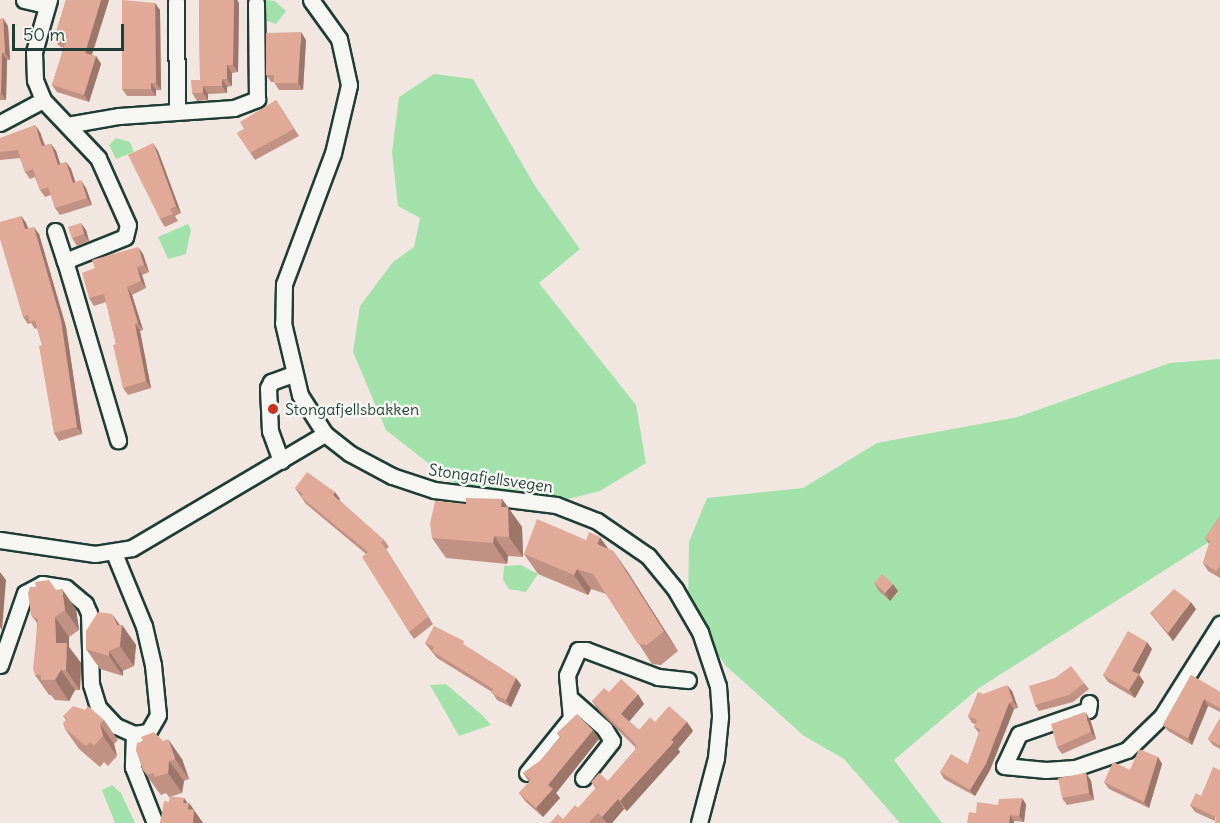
<!DOCTYPE html>
<style>
body{margin:0}
#map{position:relative;width:1220px;height:823px;overflow:hidden;background:#f2e7e0;font-family:Delius,sans-serif}
div>[style]{position:absolute}
[style*='--x']{left:calc(var(--x)*1px);top:calc(var(--y)*1px);width:calc(var(--w)*1px);rotate:calc(var(--a)*1deg)}
.green>*{inset:0;background:#a2e1aa}
.roads{filter:drop-shadow(2px 0 #1f3d34) drop-shadow(-2px 0 #1f3d34) drop-shadow(0 2px #1f3d34) drop-shadow(0 -2px #1f3d34)}
.minor>*{height:15px;margin:-7.5px;padding:0 7.5px;transform-origin:7.5px;border-radius:7.5px;background:#f6f6f2}
.wall>*{inset:0;background:#c19183}
.shaded-wall>*{inset:0;background:#9d766a}
.building>*{inset:0;background:#e0a998}
.dots>*{width:16px;height:16px;translate:-50% -50%;box-sizing:border-box;border:3px solid #f6f6f2;border-radius:50%}
span{translate:-50% -50%;white-space:nowrap;text-align:center;line-height:1.15;-webkit-text-stroke:5px #f6f6f2;paint-order:stroke}
.poi-label{font-size:16px;color:#1f3d34}
.left{translate:0 -50%;text-align:left}
.street-label{font-size:16px;color:#1f3d34}
.scale{position:absolute;left:12px;top:24px;width:112px;height:27px;box-sizing:border-box;border:3px solid #1f3d34;border-top:0;padding-left:8px;font-size:18px;line-height:21px;white-space:nowrap;color:#1f3d34;-webkit-text-stroke:4px #f6f6f2;paint-order:stroke}
</style>
<div id="map">
<div class="green">
<div style="clip-path:polygon(264px 0,275px 1px,286px 11px,276px 24px,261px 19px)"></div>
<div style="clip-path:polygon(434px 74px,473px 79px,535px 186px,580px 249px,539px 283px,636px 405px,646px 463px,600px 491px,544px 505px,456px 485px,386px 430px,353px 352px,360px 306px,393px 262px,414px 247px,420px 218px,398px 206px,392px 152px,399px 97px)"></div>
<div style="clip-path:polygon(116px 138px,130px 142px,134px 152px,116px 159px,109px 145px)"></div>
<div style="clip-path:polygon(188px 224px,191px 230px,186px 254px,168px 259px,158px 237px)"></div>
<div style="clip-path:polygon(1220px 359px,1220px 535px,979px 688px,894px 760px,942px 823px,900px 823px,844px 759px,804px 736px,726px 666px,688px 610px,689px 542px,707px 498px,803px 488px,877px 443px,1018px 417px,1170px 363px)"></div>
<div style="clip-path:polygon(521px 565px,538px 574px,526px 592px,509px 589px,503px 580px,504px 566px)"></div>
<div style="clip-path:polygon(446px 684px,482px 715px,491px 725px,459px 736px,430px 685px)"></div>
<div style="clip-path:polygon(112px 785px,121px 793px,135px 823px,115px 823px,102px 790px)"></div>
</div>
<div class="roads">
<div class="minor">
<div style="--x:24;--y:0;--w:23;--a:13"></div>
<div style="--x:49;--y:0;--w:54;--a:106.1"></div>
<div style="--x:34;--y:52;--w:28;--a:88"></div>
<div style="--x:35;--y:80;--w:22;--a:68"></div>
<div style="--x:43;--y:100;--w:80;--a:46.5"></div>
<div style="--x:98;--y:158;--w:73;--a:65.9"></div>
<div style="--x:128;--y:225;--w:12;--a:104"></div>
<div style="--x:125;--y:237;--w:65;--a:158.2"></div>
<div style="--x:65;--y:261;--w:187;--a:73.5"></div>
<div style="--x:311;--y:0;--w:48;--a:54.3"></div>
<div style="--x:339;--y:39;--w:47;--a:77.7"></div>
<div style="--x:349;--y:85;--w:70;--a:103.2"></div>
<div style="--x:333;--y:153;--w:140;--a:110.5"></div>
<div style="--x:284;--y:284;--w:39;--a:91"></div>
<div style="--x:283;--y:323;--w:74;--a:76.7"></div>
<div style="--x:300;--y:395;--w:46;--a:57.3"></div>
<div style="--x:325;--y:434;--w:31;--a:38"></div>
<div style="--x:349;--y:453;--w:49;--a:28.1"></div>
<div style="--x:392;--y:476;--w:44;--a:18.4"></div>
<div style="--x:434;--y:490;--w:123;--a:7"></div>
<div style="--x:556;--y:505;--w:44;--a:21.3"></div>
<div style="--x:597;--y:521;--w:62;--a:34.5"></div>
<div style="--x:648;--y:556;--w:43;--a:50.7"></div>
<div style="--x:675;--y:589;--w:50;--a:59.8"></div>
<div style="--x:700;--y:632;--w:57;--a:71.6"></div>
<div style="--x:718;--y:686;--w:31;--a:86"></div>
<div style="--x:720;--y:717;--w:41;--a:95.6"></div>
<div style="--x:716;--y:758;--w:67;--a:104.7"></div>
<div style="--x:176;--y:1;--w:110;--a:89.5"></div>
<div style="--x:0;--y:123;--w:49;--a:-28.1"></div>
<div style="--x:67;--y:125;--w:53;--a:-9.8"></div>
<div style="--x:119;--y:116;--w:115;--a:-4"></div>
<div style="--x:234;--y:108;--w:25;--a:-21"></div>
<div style="--x:257;--y:99;--w:96;--a:-90.6"></div>
<div style="--x:55;--y:231;--w:32;--a:72"></div>
<div style="--x:281;--y:461;--w:32;--a:-110"></div>
<div style="--x:270;--y:431;--w:43;--a:-92.7"></div>
<div style="--x:268;--y:388;--w:7;--a:-63"></div>
<div style="--x:271;--y:382;--w:23;--a:-20"></div>
<div style="--x:0;--y:540;--w:96;--a:8.4"></div>
<div style="--x:95;--y:554;--w:37;--a:-9"></div>
<div style="--x:132;--y:548;--w:224;--a:-30.6"></div>
<div style="--x:114;--y:553;--w:79;--a:67.7"></div>
<div style="--x:144;--y:626;--w:40;--a:77"></div>
<div style="--x:153;--y:665;--w:50;--a:84.3"></div>
<div style="--x:158;--y:715;--w:20;--a:120"></div>
<div style="--x:148;--y:732;--w:14;--a:172"></div>
<div style="--x:134;--y:734;--w:33;--a:92"></div>
<div style="--x:133;--y:767;--w:60;--a:68.6"></div>
<div style="--x:0;--y:665;--w:76;--a:-70.9"></div>
<div style="--x:25;--y:593;--w:19;--a:-28"></div>
<div style="--x:42;--y:584;--w:24;--a:9"></div>
<div style="--x:66;--y:588;--w:25;--a:40"></div>
<div style="--x:85;--y:604;--w:10;--a:66"></div>
<div style="--x:89;--y:613;--w:71;--a:88.4"></div>
<div style="--x:91;--y:684;--w:24;--a:73"></div>
<div style="--x:98;--y:707;--w:26;--a:47"></div>
<div style="--x:116;--y:726;--w:20;--a:24"></div>
<div style="--x:572;--y:700;--w:43;--a:41.2"></div>
<div style="--x:604;--y:728;--w:15;--a:58"></div>
<div style="--x:612;--y:741;--w:47;--a:128.1"></div>
<div style="--x:1089;--y:703;--w:7;--a:98"></div>
<div style="--x:1088;--y:710;--w:73;--a:160.8"></div>
<div style="--x:1019;--y:734;--w:35;--a:115"></div>
<div style="--x:1004;--y:766;--w:42;--a:5.4"></div>
<div style="--x:1046;--y:770;--w:29;--a:-4"></div>
<div style="--x:1075;--y:768;--w:55;--a:-19.1"></div>
<div style="--x:1127;--y:750;--w:49;--a:-44.2"></div>
<div style="--x:1162;--y:716;--w:109;--a:-57.8"></div>
<div style="--x:527;--y:773;--w:70;--a:-51.3"></div>
<div style="--x:571;--y:718;--w:43;--a:-95.3"></div>
<div style="--x:567;--y:675;--w:27;--a:-66"></div>
<div style="--x:578;--y:650;--w:8;--a:0"></div>
<div style="--x:586;--y:650;--w:77;--a:20.6"></div>
<div style="--x:658;--y:677;--w:30;--a:6"></div>
</div>
</div>
<div class="wall">
<div style="clip-path:polygon(66px 0,109px 0,92px 55px,96px 56px,101px 64px,89px 102px,57px 92px,52px 85px,64px 48px,59px 46px,54px 39px)"></div>
<div style="clip-path:polygon(199px 0,237px 0,239px 3px,238px 72px,232px 73px,232px 86px,227px 87px,227px 93px,208px 94px,208px 100px,197px 101px,192px 93px,200px 80px)"></div>
<div style="clip-path:polygon(160px 10px,161px 90px,156px 90px,156px 96px,127px 96px,122px 89px)"></div>
<div style="clip-path:polygon(0 19px,8px 26px,10px 60px,7px 60px,6px 100px,0 100px)"></div>
<div style="clip-path:polygon(306px 40px,303px 90px,279px 90px,274px 82px,271px 82px,266px 75px)"></div>
<div style="clip-path:polygon(276px 100px,299px 136px,255px 160px,237px 133px,244px 129px)"></div>
<div style="clip-path:polygon(40px 132px,45px 145px,51px 144px,56px 151px,60px 164px,66px 162px,71px 169px,75px 182px,86px 188px,92px 205px,60px 215px,55px 208px,51px 195px,45px 197px,40px 190px,35px 177px,30px 179px,25px 172px,20px 158px,0 160px,0 138px)"></div>
<div style="clip-path:polygon(158px 151px,181px 213px,175px 216px,178px 221px,165px 227px,160px 219px)"></div>
<div style="clip-path:polygon(21px 216px,26px 223px,28px 228px,39px 234px,66px 327px,82px 434px,59px 441px,54px 433px,42px 345px,37px 328px,35px 329px,31px 323px,28px 324px,23px 317px)"></div>
<div style="clip-path:polygon(86px 230px,89px 241px,77px 246px,72px 238px)"></div>
<div style="clip-path:polygon(143px 254px,149px 272px,142px 275px,146px 288px,132px 295px,143px 330px,140px 331px,151px 388px,128px 395px,123px 388px,116px 344px,106px 302px,94px 306px,89px 298px)"></div>
<div style="clip-path:polygon(295px 488px,340px 499px,339px 500px,384px 540px,389px 547px,386px 549px,433px 624px,414px 639px,409px 632px,366px 554px,306px 504px)"></div>
<div style="clip-path:polygon(502px 499px,522px 527px,523px 557px,508px 556px,507px 564px,446px 558px,432px 538px,466px 504px)"></div>
<div style="clip-path:polygon(1220px 516px,1220px 578px,1208px 571px,1203px 563px,1209px 544px,1205px 538px)"></div>
<div style="clip-path:polygon(609px 549px,613px 551px,627px 571px,678px 651px,661px 665px,652px 664px,606px 594px,591px 589px,588px 595px,538px 574px,524px 554px)"></div>
<div style="clip-path:polygon(874px 583px,898px 591px,890px 601px,879px 591px)"></div>
<div style="clip-path:polygon(56px 590px,76px 609px,79px 630px,69px 637px,69px 647px,81px 663px,80px 690px,75px 690px,69px 701px,55px 700px,51px 695px,49px 695px,35px 675px,37px 623px,31px 615px)"></div>
<div style="clip-path:polygon(1196px 609px,1173px 641px,1150px 613px)"></div>
<div style="clip-path:polygon(120px 625px,122px 625px,136px 645px,134px 666px,123px 671px,123px 676px,100px 669px,86px 649px)"></div>
<div style="clip-path:polygon(425px 643px,469px 648px,516px 678px,521px 685px,511px 707px,497px 700px,492px 692px,437px 658px)"></div>
<div style="clip-path:polygon(1152px 649px,1139px 675px,1144px 682px,1135px 698px,1108px 682px,1103px 675px)"></div>
<div style="clip-path:polygon(1191px 675px,1220px 692px,1220px 712px,1208px 706px,1192px 745px,1168px 731px,1163px 725px)"></div>
<div style="clip-path:polygon(1084px 683px,1089px 689px,1073px 702px,1039px 711px,1035px 705px)"></div>
<div style="clip-path:polygon(1012px 691px,1018px 708px,1014px 709px,990px 770px,975px 796px,944px 779px,940px 772px,968px 764px,979px 733px,974px 727px,975px 724px,972px 723px,968px 716px,983px 694px)"></div>
<div style="clip-path:polygon(609px 692px,644px 704px,629px 721px,639px 730px,655px 722px,687px 722px,693px 731px,678px 749px,680px 752px,627px 811px,624px 809px,612px 823px,550px 823px,563px 819px,578px 808px,596px 788px,591px 782px,608px 781px,635px 750px,635px 747px,599px 711px,592px 701px)"></div>
<div style="clip-path:polygon(63px 716px,104px 720px,118px 740px,114px 744px,117px 756px,108px 766px,104px 762px,100px 767px,79px 749px,65px 729px,66px 720px)"></div>
<div style="clip-path:polygon(1220px 718px,1220px 749px,1213px 745px,1208px 739px)"></div>
<div style="clip-path:polygon(1090px 719px,1096px 739px,1062px 754px,1057px 747px)"></div>
<div style="clip-path:polygon(593px 730px,599px 739px,556px 793px,560px 798px,543px 817px,526px 802px,519px 793px,529px 782px,523px 773px,540px 761px,560px 737px,557px 733px)"></div>
<div style="clip-path:polygon(136px 750px,182px 759px,189px 779px,184px 781px,182px 793px,170px 797px,184px 798px,187px 803px,189px 803px,203px 823px,160px 823px,169px 802px,170px 797px,169px 797px,166px 793px,161px 795px,157px 790px,143px 770px)"></div>
<div style="clip-path:polygon(1158px 757px,1162px 764px,1149px 808px,1109px 789px,1104px 782px)"></div>
<div style="clip-path:polygon(1220px 770px,1215px 821px,1195px 812px,1190px 805px,1201px 796px)"></div>
<div style="clip-path:polygon(1086px 773px,1091px 781px,1094px 800px,1067px 805px,1062px 798px)"></div>
<div style="clip-path:polygon(1026px 804px,1024px 822px,1014px 821px,1014px 823px,967px 823px,976px 813px,998px 805px)"></div>
</div>
<div class="shaded-wall">
<div style="clip-path:polygon(101px 0,109px 0,90px 60px,85px 53px)"></div>
<div style="clip-path:polygon(234px 0,237px 0,239px 3px,238px 72px,233px 65px)"></div>
<div style="clip-path:polygon(155px 3px,160px 10px,161px 90px,156px 83px)"></div>
<div style="clip-path:polygon(3px 18px,8px 26px,10px 60px,5px 53px)"></div>
<div style="clip-path:polygon(301px 32px,306px 40px,303px 90px,298px 83px)"></div>
<div style="clip-path:polygon(2px 53px,7px 60px,6px 100px,1px 93px)"></div>
<div style="clip-path:polygon(96px 56px,101px 64px,89px 102px,84px 95px)"></div>
<div style="clip-path:polygon(227px 65px,232px 73px,232px 86px,227px 79px)"></div>
<div style="clip-path:polygon(222px 79px,227px 87px,227px 93px,222px 86px)"></div>
<div style="clip-path:polygon(151px 83px,156px 90px,156px 96px,151px 89px)"></div>
<div style="clip-path:polygon(203px 86px,208px 94px,208px 100px,203px 93px)"></div>
<div style="clip-path:polygon(35px 125px,40px 132px,47px 154px,42px 146px)"></div>
<div style="clip-path:polygon(153px 143px,158px 151px,181px 213px,176px 206px)"></div>
<div style="clip-path:polygon(51px 144px,56px 151px,63px 172px,58px 165px)"></div>
<div style="clip-path:polygon(66px 162px,71px 169px,78px 190px,73px 183px)"></div>
<div style="clip-path:polygon(81px 180px,86px 188px,92px 205px,87px 198px)"></div>
<div style="clip-path:polygon(21px 216px,26px 223px,31px 236px,25px 229px)"></div>
<div style="clip-path:polygon(81px 223px,86px 230px,89px 241px,84px 234px)"></div>
<div style="clip-path:polygon(34px 227px,39px 234px,66px 327px,82px 434px,77px 427px)"></div>
<div style="clip-path:polygon(138px 247px,143px 254px,149px 272px,144px 265px)"></div>
<div style="clip-path:polygon(137px 267px,142px 275px,146px 288px,141px 281px)"></div>
<div style="clip-path:polygon(127px 287px,132px 295px,143px 330px,138px 323px)"></div>
<div style="clip-path:polygon(135px 324px,140px 331px,151px 388px,146px 381px)"></div>
<div style="clip-path:polygon(335px 492px,340px 499px,338px 502px,333px 495px)"></div>
<div style="clip-path:polygon(502px 499px,522px 527px,523px 557px,509px 537px,501px 507px)"></div>
<div style="clip-path:polygon(494px 536px,508px 556px,507px 564px,493px 543px)"></div>
<div style="clip-path:polygon(600px 537px,614px 557px,597px 544px)"></div>
<div style="clip-path:polygon(613px 551px,627px 571px,678px 651px,664px 631px)"></div>
<div style="clip-path:polygon(577px 569px,591px 589px,588px 595px,574px 575px)"></div>
<div style="clip-path:polygon(0 572px,6px 580px,2px 630px,0 627px)"></div>
<div style="clip-path:polygon(893px 584px,898px 591px,890px 601px,885px 593px)"></div>
<div style="clip-path:polygon(62px 589px,76px 609px,79px 630px,65px 610px)"></div>
<div style="clip-path:polygon(1191px 602px,1196px 609px,1173px 641px,1168px 633px)"></div>
<div style="clip-path:polygon(112px 614px,122px 628px,122px 625px,136px 645px,134px 666px,120px 646px,117px 625px)"></div>
<div style="clip-path:polygon(55px 617px,69px 637px,69px 647px,81px 663px,80px 690px,66px 670px,56px 643px)"></div>
<div style="clip-path:polygon(1147px 642px,1152px 649px,1139px 675px,1144px 682px,1135px 698px,1129px 690px,1132px 671px)"></div>
<div style="clip-path:polygon(109px 651px,123px 671px,123px 676px,109px 656px)"></div>
<div style="clip-path:polygon(61px 670px,75px 690px,69px 701px,55px 680px)"></div>
<div style="clip-path:polygon(516px 678px,521px 685px,511px 707px,506px 700px)"></div>
<div style="clip-path:polygon(1007px 685px,1012px 691px,1018px 708px,1013px 701px)"></div>
<div style="clip-path:polygon(638px 694px,644px 704px,628px 723px,621px 714px)"></div>
<div style="clip-path:polygon(1204px 699px,1208px 706px,1192px 745px,1188px 738px)"></div>
<div style="clip-path:polygon(1009px 703px,1014px 709px,990px 770px,975px 796px,970px 790px)"></div>
<div style="clip-path:polygon(1085px 712px,1090px 719px,1096px 739px,1091px 732px)"></div>
<div style="clip-path:polygon(687px 722px,693px 731px,678px 749px,680px 752px,627px 811px,620px 801px)"></div>
<div style="clip-path:polygon(100px 724px,114px 744px,117px 756px,103px 736px)"></div>
<div style="clip-path:polygon(593px 730px,599px 739px,556px 793px,560px 798px,543px 817px,536px 808px,548px 785px)"></div>
<div style="clip-path:polygon(168px 739px,182px 759px,189px 779px,175px 759px)"></div>
<div style="clip-path:polygon(1158px 757px,1162px 764px,1149px 808px,1144px 802px)"></div>
<div style="clip-path:polygon(169px 761px,184px 781px,182px 793px,168px 773px)"></div>
<div style="clip-path:polygon(1086px 773px,1091px 781px,1094px 800px,1089px 793px)"></div>
<div style="clip-path:polygon(184px 798px,189px 805px,189px 803px,203px 823px,193px 823px,183px 803px)"></div>
<div style="clip-path:polygon(1022px 798px,1026px 804px,1024px 822px,1019px 816px)"></div>
<div style="clip-path:polygon(618px 799px,624px 809px,612px 823px,607px 823px,602px 817px)"></div>
<div style="clip-path:polygon(1010px 815px,1014px 821px,1014px 823px,1009px 823px)"></div>
</div>
<div class="building">
<div style="clip-path:polygon(66px 0,101px 0,85px 53px,96px 56px,84px 95px,52px 85px,65px 43px,54px 39px)"></div>
<div style="clip-path:polygon(122px 0,155px 3px,156px 83px,151px 83px,151px 89px,122px 89px)"></div>
<div style="clip-path:polygon(199px 0,234px 0,233px 65px,227px 65px,227px 79px,222px 79px,222px 86px,203px 86px,203px 93px,192px 93px,191px 80px,200px 80px)"></div>
<div style="clip-path:polygon(3px 18px,5px 53px,2px 53px,1px 93px,0 93px,0 19px)"></div>
<div style="clip-path:polygon(301px 32px,298px 83px,274px 83px,274px 75px,266px 75px,266px 33px)"></div>
<div style="clip-path:polygon(276px 100px,294px 129px,250px 153px,237px 133px,244px 129px,240px 122px)"></div>
<div style="clip-path:polygon(35px 125px,42px 146px,51px 144px,58px 165px,66px 162px,73px 183px,81px 180px,87px 198px,55px 208px,48px 187px,40px 190px,33px 169px,25px 172px,18px 150px,0 152px,0 138px)"></div>
<div style="clip-path:polygon(153px 143px,176px 206px,170px 209px,173px 214px,160px 219px,128px 155px)"></div>
<div style="clip-path:polygon(21px 216px,25px 229px,34px 227px,61px 320px,77px 427px,54px 433px,39px 346px,42px 345px,35px 320px,30px 322px,28px 315px,23px 317px,0 239px,0 222px)"></div>
<div style="clip-path:polygon(81px 223px,84px 234px,72px 238px,68px 227px)"></div>
<div style="clip-path:polygon(138px 247px,144px 265px,137px 267px,141px 281px,127px 287px,138px 323px,135px 324px,146px 381px,123px 388px,113px 345px,116px 344px,104px 294px,89px 298px,82px 273px,95px 268px,92px 260px)"></div>
<div style="clip-path:polygon(307px 472px,335px 492px,333px 495px,384px 540px,381px 542px,428px 617px,409px 632px,362px 557px,368px 552px,301px 497px,303px 494px,295px 488px)"></div>
<div style="clip-path:polygon(466px 498px,502px 499px,501px 507px,508px 507px,509px 537px,494px 536px,493px 543px,432px 538px,430px 524px,435px 501px,466px 504px)"></div>
<div style="clip-path:polygon(1220px 516px,1220px 566px,1216px 571px,1203px 563px,1210px 541px,1205px 538px)"></div>
<div style="clip-path:polygon(537px 519px,586px 540px,589px 532px,600px 537px,597px 544px,613px 551px,664px 631px,647px 645px,638px 644px,593px 574px,577px 569px,574px 575px,524px 554px)"></div>
<div style="clip-path:polygon(882px 574px,893px 584px,885px 593px,874px 583px)"></div>
<div style="clip-path:polygon(49px 580px,56px 590px,62px 589px,65px 610px,55px 617px,56px 643px,67px 643px,66px 670px,61px 670px,55px 680px,41px 680px,41px 675px,35px 675px,33px 669px,38px 620px,31px 615px,28px 593px,30px 587px,36px 587px,35px 582px)"></div>
<div style="clip-path:polygon(1174px 589px,1191px 602px,1168px 633px,1150px 613px)"></div>
<div style="clip-path:polygon(98px 612px,112px 614px,117px 625px,122px 625px,120px 646px,109px 651px,109px 656px,86px 649px,86px 631px)"></div>
<div style="clip-path:polygon(434px 626px,464px 641px,463px 644px,516px 678px,506px 700px,491px 693px,493px 689px,432px 651px,434px 647px,425px 643px)"></div>
<div style="clip-path:polygon(1128px 631px,1147px 642px,1132px 671px,1139px 674px,1129px 690px,1103px 675px)"></div>
<div style="clip-path:polygon(1071px 666px,1084px 683px,1069px 695px,1035px 705px,1029px 686px,1055px 678px)"></div>
<div style="clip-path:polygon(1191px 675px,1220px 692px,1220px 708px,1204px 699px,1188px 738px,1163px 725px)"></div>
<div style="clip-path:polygon(621px 679px,638px 694px,621px 714px,639px 730px,650px 717px,655px 722px,669px 706px,687px 722px,671px 740px,674px 742px,620px 801px,618px 799px,602px 817px,598px 813px,588px 823px,550px 823px,558px 814px,563px 819px,575px 805px,578px 808px,597px 787px,591px 782px,599px 773px,608px 781px,635px 750px,636px 744px,592px 701px,604px 688px,609px 692px)"></div>
<div style="clip-path:polygon(1007px 685px,1013px 701px,1009px 703px,986px 764px,970px 790px,940px 772px,951px 754px,968px 764px,980px 729px,974px 727px,977px 720px,968px 716px,978px 692px,983px 694px)"></div>
<div style="clip-path:polygon(73px 706px,85px 710px,88px 706px,104px 720px,100px 724px,103px 736px,94px 746px,90px 742px,86px 746px,65px 729px,63px 723px,67px 719px,63px 716px)"></div>
<div style="clip-path:polygon(1085px 712px,1091px 732px,1057px 747px,1051px 724px)"></div>
<div style="clip-path:polygon(577px 714px,593px 730px,548px 785px,553px 789px,536px 808px,519px 793px,531px 780px,523px 773px,540px 761px,561px 737px,557px 733px)"></div>
<div style="clip-path:polygon(1220px 718px,1220px 743px,1219px 745px,1208px 739px)"></div>
<div style="clip-path:polygon(154px 732px,163px 741px,168px 739px,175px 759px,169px 761px,168px 773px,155px 777px,153px 773px,147px 775px,143px 770px,136px 750px,137px 743px,143px 741px,141px 737px)"></div>
<div style="clip-path:polygon(1139px 749px,1158px 757px,1144px 802px,1104px 782px,1113px 762px,1130px 770px)"></div>
<div style="clip-path:polygon(1213px 767px,1220px 770px,1220px 823px,1215px 823px,1216px 817px,1190px 805px,1196px 793px,1201px 796px)"></div>
<div style="clip-path:polygon(1086px 773px,1089px 793px,1062px 798px,1058px 778px)"></div>
<div style="clip-path:polygon(170px 797px,184px 798px,183px 803px,189px 803px,188px 809px,194px 810px,193px 823px,160px 823px,164px 801px,169px 802px)"></div>
<div style="clip-path:polygon(1022px 798px,1019px 816px,1010px 815px,1009px 823px,967px 823px,969px 812px,976px 813px,977px 802px,998px 805px,999px 799px)"></div>
</div>
<div class="dots">
<div style="left:273px;top:409px;background:#c8321e"></div>
</div>
<div class="poi-label">
<span class="left" style="left:285px;top:409px">Stongafjellsbakken</span>
</div>
<div class="street-label">
<span style="left:491px;top:478px;rotate:8deg">Stongafjellsvegen</span>
</div>
<div class="scale">50 m</div>
</div>
